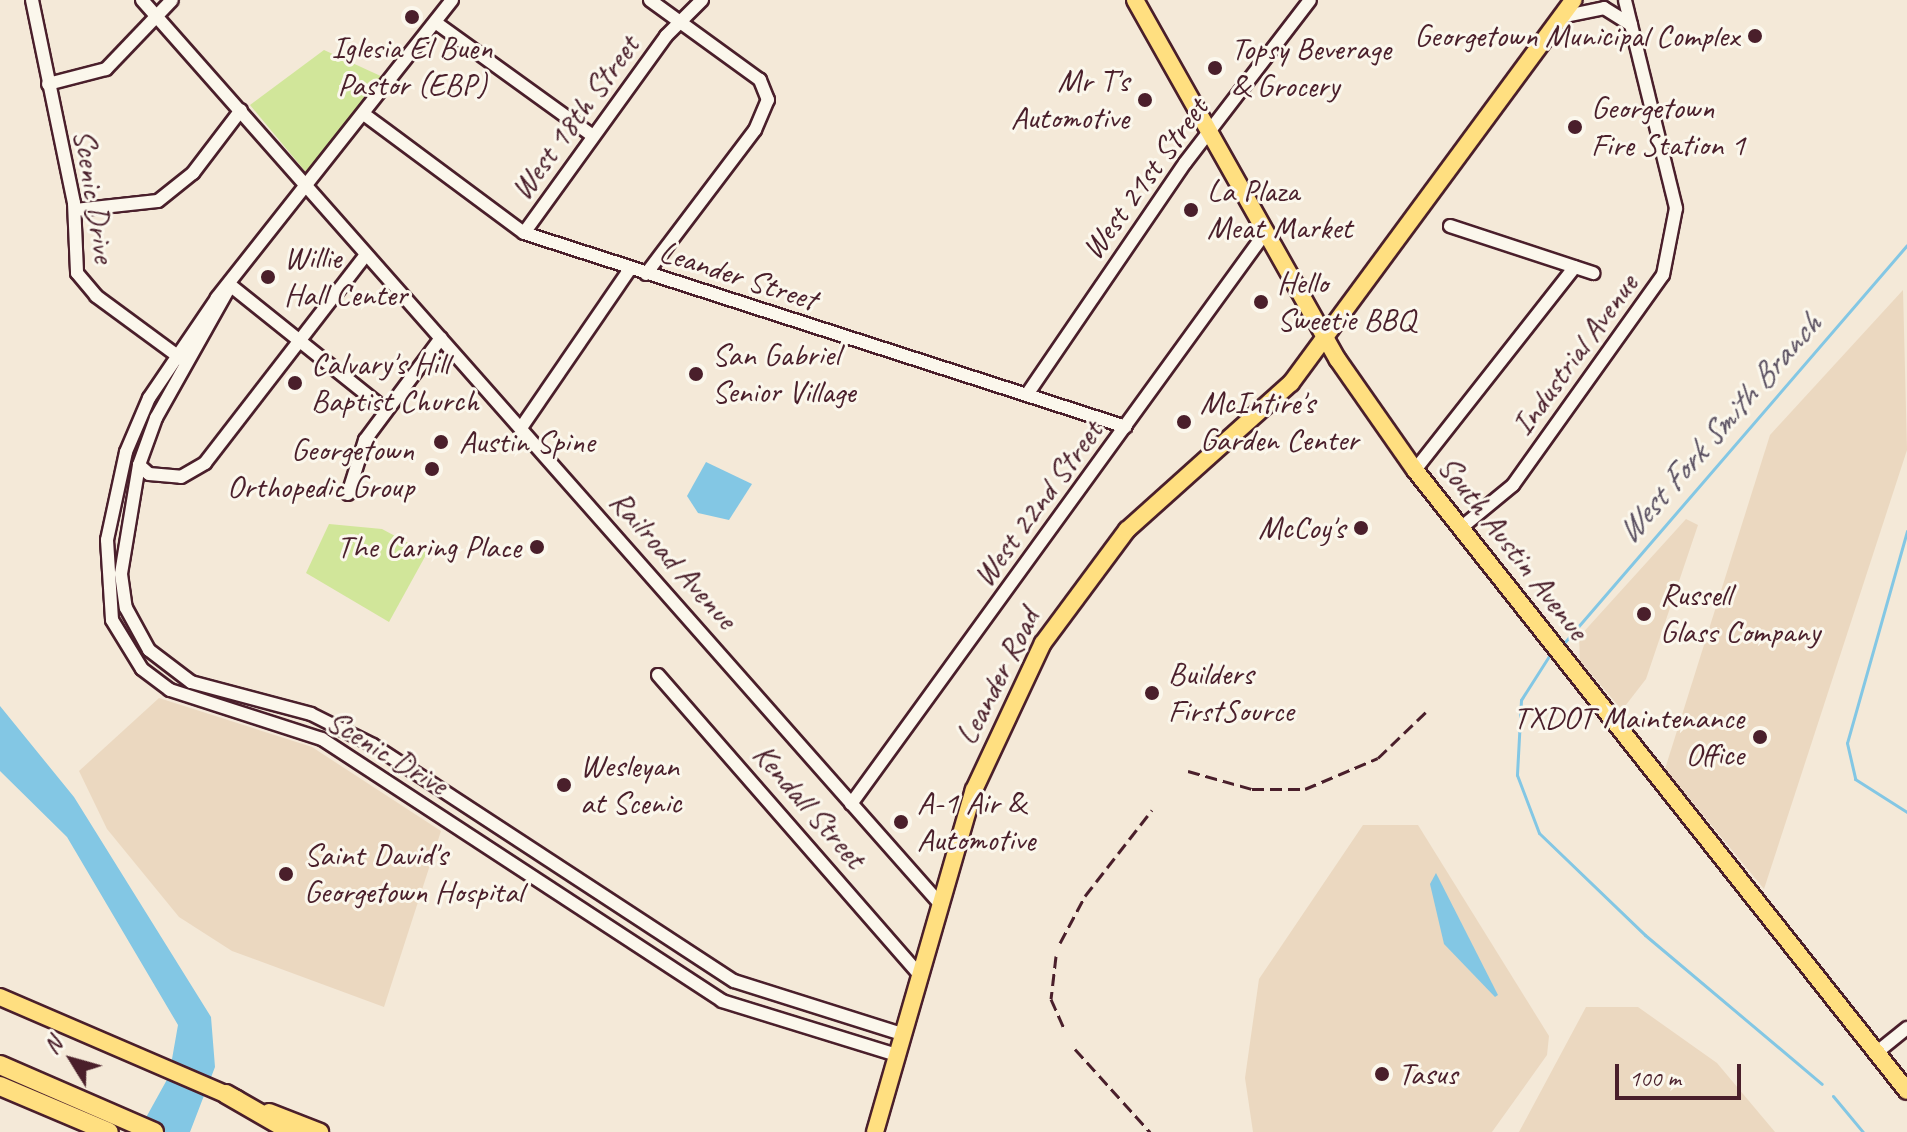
<!DOCTYPE html>
<style>
body{margin:0}
#map{position:relative;width:1907px;height:1132px;overflow:hidden;background:#f4e9d8;font-family:Caveat,sans-serif}
div>[style]{position:absolute}
[style*='--x']{left:calc(var(--x)*1px);top:calc(var(--y)*1px);width:calc(var(--w)*1px);rotate:calc(var(--a)*1deg)}
.built>*{inset:0;background:#ebd8c0}
.green>*{inset:0;background:#d1e69a}
.water>*{inset:0;background:#83c7e4}
.stream>*{height:3px;margin:-1.5px;padding:0 1.5px;transform-origin:1.5px;border-radius:1.5px;background:#83c7e4}
.roads{filter:drop-shadow(2px 0 #4a1f2b) drop-shadow(-2px 0 #4a1f2b) drop-shadow(0 2px #4a1f2b) drop-shadow(0 -2px #4a1f2b)}
.minor>*{height:12px;margin:-6px;padding:0 6px;transform-origin:6px;border-radius:6px;background:#fbf7ec}
.major>*{height:16px;margin:-8px;padding:0 8px;transform-origin:8px;border-radius:8px;background:#ffdf80}
.highway>*{height:18px;margin:-9px;padding:0 9px;transform-origin:9px;border-radius:9px;background:#ffdf80}
.rail>*{height:3px;margin-top:-1.5px;transform-origin:0;background:repeating-linear-gradient(90deg,#4a1f2b 0 12px,transparent 0 18px)}
.dots>*{width:22px;height:22px;translate:-50% -50%;box-sizing:border-box;border:4px solid #fbf7ec;border-radius:50%}
span{translate:-50% -50%;white-space:nowrap;text-align:center;line-height:1.15;-webkit-text-stroke:6px #fbf7ec;paint-order:stroke}
.poi-label{font-size:32px;color:#4a1f2b}
.right{translate:-100% -50%;text-align:right}
.left{translate:0 -50%;text-align:left}
.street-label{font-size:32px;color:#4a1f2b}
.water-label{font-size:34px;color:#5b5162;font-style:italic}
.north{position:absolute;left:32px;top:1020px;width:80px;height:80px;-webkit-text-stroke:6px #fbf7ec;paint-order:stroke;rotate:307deg;font-size:22px;font-weight:700;line-height:32px;text-align:center;color:#4a1f2b}
.north::after{content:'';display:block;margin:auto;width:28px;height:36px;background:#4a1f2b;clip-path:polygon(50% 0,100% 100%,50% 72%,0 100%)}
.scale{position:absolute;left:1615px;top:1064px;width:126px;height:36px;box-sizing:border-box;border:4px solid #4a1f2b;border-top:0;padding-left:10px;font-size:24px;line-height:28px;white-space:nowrap;color:#4a1f2b;-webkit-text-stroke:6px #fbf7ec;paint-order:stroke}
</style>
<div id="map">
<div class="built">
<div style="clip-path:polygon(1903px 290px,1907px 450px,1764px 889px,1665px 769px,1770px 435px)"></div>
<div style="clip-path:polygon(1686px 519px,1698px 525px,1646px 679px,1622px 710px,1580px 661px,1579px 637px)"></div>
<div style="clip-path:polygon(159px 698px,312px 747px,441px 831px,384px 1007px,232px 951px,179px 917px,107px 829px,79px 771px)"></div>
<div style="clip-path:polygon(1363px 825px,1418px 825px,1549px 1036px,1547px 1055px,1492px 1132px,1253px 1132px,1245px 1078px,1259px 979px)"></div>
<div style="clip-path:polygon(1586px 1007px,1638px 1007px,1717px 1063px,1775px 1132px,1519px 1132px)"></div>
</div>
<div class="green">
<div style="clip-path:polygon(324px 50px,385px 78px,309px 176px,250px 105px)"></div>
<div style="clip-path:polygon(329px 524px,382px 529px,427px 553px,389px 622px,306px 573px)"></div>
</div>
<div class="water">
<div style="clip-path:polygon(706px 462px,752px 484px,729px 520px,698px 513px,687px 496px)"></div>
<div style="clip-path:polygon(0 706px,74px 797px,211px 1017px,215px 1067px,190px 1132px,138px 1132px,169px 1076px,178px 1025px,67px 837px,0 771px)"></div>
<div style="clip-path:polygon(1436px 873px,1498px 995px,1495px 997px,1444px 944px,1430px 884px)"></div>
</div>
<div class="stream">
<div style="--x:1907;--y:531;--w:220;--a:105.8"></div>
<div style="--x:1847;--y:743;--w:37;--a:77"></div>
<div style="--x:1855;--y:779;--w:62;--a:32.4"></div>
<div style="--x:1564;--y:643;--w:525;--a:-49.24"></div>
<div style="--x:1549;--y:656;--w:52;--a:122.5"></div>
<div style="--x:1521;--y:700;--w:75;--a:93.1"></div>
<div style="--x:1517;--y:775;--w:62;--a:69.2"></div>
<div style="--x:1539;--y:833;--w:147;--a:43.9"></div>
<div style="--x:1645;--y:935;--w:231;--a:40.1"></div>
<div style="--x:1833;--y:1096;--w:47;--a:50.2"></div>
</div>
<div class="roads">
<div class="minor">
<div style="--x:32;--y:0;--w:207;--a:78.3"></div>
<div style="--x:74;--y:203;--w:70;--a:87.5"></div>
<div style="--x:77;--y:273;--w:30;--a:50"></div>
<div style="--x:96;--y:296;--w:108;--a:36.3"></div>
<div style="--x:142;--y:0;--w:1206;--a:48.56"></div>
<div style="--x:452;--y:0;--w:380;--a:128.3"></div>
<div style="--x:217;--y:298;--w:121;--a:124.2"></div>
<div style="--x:149;--y:398;--w:59;--a:113.1"></div>
<div style="--x:126;--y:452;--w:90;--a:102.2"></div>
<div style="--x:107;--y:540;--w:80;--a:86.4"></div>
<div style="--x:112;--y:620;--w:57;--a:58.5"></div>
<div style="--x:142;--y:669;--w:35;--a:37"></div>
<div style="--x:170;--y:690;--w:160;--a:17.9"></div>
<div style="--x:322;--y:739;--w:478;--a:33.2"></div>
<div style="--x:722;--y:1001;--w:182;--a:17.2"></div>
<div style="--x:1561;--y:17;--w:44;--a:-11.8"></div>
<div style="--x:1604;--y:8;--w:32;--a:32"></div>
<div style="--x:435;--y:22;--w:195;--a:35.8"></div>
<div style="--x:48;--y:84;--w:60;--a:-14.5"></div>
<div style="--x:106;--y:69;--w:95;--a:-46.3"></div>
<div style="--x:365;--y:115;--w:198;--a:36.6"></div>
<div style="--x:524;--y:233;--w:632;--a:17.86"></div>
<div style="--x:75;--y:210;--w:83;--a:-6.2"></div>
<div style="--x:158;--y:201;--w:45;--a:-38.7"></div>
<div style="--x:193;--y:173;--w:79;--a:-52.7"></div>
<div style="--x:1450;--y:226;--w:151;--a:18.2"></div>
<div style="--x:524;--y:233;--w:243;--a:-54.2"></div>
<div style="--x:666;--y:36;--w:51;--a:-45"></div>
<div style="--x:646;--y:274;--w:181;--a:-52.9"></div>
<div style="--x:755;--y:130;--w:33;--a:-67"></div>
<div style="--x:768;--y:100;--w:22;--a:-112"></div>
<div style="--x:760;--y:80;--w:136;--a:-144"></div>
<div style="--x:230;--y:285;--w:200;--a:38.7"></div>
<div style="--x:229;--y:288;--w:149;--a:119.3"></div>
<div style="--x:156;--y:418;--w:50;--a:109.9"></div>
<div style="--x:139;--y:465;--w:110;--a:99.4"></div>
<div style="--x:121;--y:574;--w:34;--a:82"></div>
<div style="--x:126;--y:608;--w:48;--a:61.3"></div>
<div style="--x:149;--y:650;--w:53;--a:37.3"></div>
<div style="--x:191;--y:682;--w:124;--a:14.9"></div>
<div style="--x:311;--y:714;--w:69;--a:26.6"></div>
<div style="--x:373;--y:745;--w:431;--a:33.2"></div>
<div style="--x:734;--y:981;--w:176;--a:17.5"></div>
<div style="--x:1028;--y:393;--w:278;--a:-55.7"></div>
<div style="--x:1185;--y:163;--w:205;--a:-52.5"></div>
<div style="--x:521;--y:428;--w:193;--a:-55.6"></div>
<div style="--x:139;--y:465;--w:13;--a:42"></div>
<div style="--x:149;--y:474;--w:32;--a:5"></div>
<div style="--x:181;--y:477;--w:28;--a:-30"></div>
<div style="--x:205;--y:463;--w:263;--a:-52.3"></div>
<div style="--x:1415;--y:470;--w:258;--a:-51.8"></div>
<div style="--x:348;--y:494;--w:57;--a:-72.5"></div>
<div style="--x:365;--y:440;--w:127;--a:-53.3"></div>
<div style="--x:1462;--y:527;--w:66;--a:-39.5"></div>
<div style="--x:1513;--y:485;--w:258;--a:-54.5"></div>
<div style="--x:1663;--y:275;--w:68;--a:-79"></div>
<div style="--x:1676;--y:208;--w:214;--a:-103.8"></div>
<div style="--x:658;--y:675;--w:397;--a:48.9"></div>
<div style="--x:851;--y:804;--w:705;--a:-54.06"></div>
<div style="--x:1876;--y:1053;--w:40;--a:-39"></div>
</div>
<div class="major">
<div style="--x:1135;--y:0;--w:413;--a:60.6"></div>
<div style="--x:1338;--y:360;--w:134;--a:55"></div>
<div style="--x:1415;--y:470;--w:792;--a:51.61"></div>
<div style="--x:0;--y:997;--w:258;--a:23.3"></div>
<div style="--x:269;--y:1112;--w:55;--a:21.4"></div>
<div style="--x:875;--y:1132;--w:356;--a:-73.9"></div>
<div style="--x:974;--y:790;--w:162;--a:-64.9"></div>
<div style="--x:1043;--y:643;--w:141;--a:-53.4"></div>
<div style="--x:1127;--y:530;--w:220;--a:-41.9"></div>
<div style="--x:1291;--y:383;--w:476;--a:-53.6"></div>
</div>
<div class="highway">
<div style="--x:0;--y:1065;--w:168;--a:23.5"></div>
<div style="--x:0;--y:1086;--w:118;--a:22.9"></div>
<div style="--x:226;--y:1094;--w:76;--a:29.9"></div>
</div>
</div>
<div class="rail">
<div style="--x:1188;--y:771;--w:66;--a:15.7"></div>
<div style="--x:1252;--y:789;--w:53;--a:0"></div>
<div style="--x:1305;--y:789;--w:79;--a:-23"></div>
<div style="--x:1378;--y:758;--w:68;--a:-43.8"></div>
<div style="--x:1060;--y:943;--w:53;--a:-62"></div>
<div style="--x:1085;--y:896;--w:109;--a:-52.1"></div>
<div style="--x:1056;--y:956;--w:43;--a:96.6"></div>
<div style="--x:1051;--y:999;--w:34;--a:66"></div>
<div style="--x:1075;--y:1049;--w:112;--a:47.9"></div>
</div>
<div class="dots">
<div style="left:412px;top:17px;background:#4a1f2b"></div>
<div style="left:1755px;top:36px;background:#4a1f2b"></div>
<div style="left:1215px;top:68px;background:#4a1f2b"></div>
<div style="left:1145px;top:100px;background:#4a1f2b"></div>
<div style="left:1575px;top:127px;background:#4a1f2b"></div>
<div style="left:1191px;top:210px;background:#4a1f2b"></div>
<div style="left:268px;top:277px;background:#4a1f2b"></div>
<div style="left:1261px;top:302px;background:#4a1f2b"></div>
<div style="left:696px;top:374px;background:#4a1f2b"></div>
<div style="left:295px;top:383px;background:#4a1f2b"></div>
<div style="left:1184px;top:422px;background:#4a1f2b"></div>
<div style="left:441px;top:442px;background:#4a1f2b"></div>
<div style="left:432px;top:469px;background:#4a1f2b"></div>
<div style="left:1361px;top:528px;background:#4a1f2b"></div>
<div style="left:537px;top:547px;background:#4a1f2b"></div>
<div style="left:1644px;top:614px;background:#4a1f2b"></div>
<div style="left:1152px;top:693px;background:#4a1f2b"></div>
<div style="left:1760px;top:737px;background:#4a1f2b"></div>
<div style="left:564px;top:785px;background:#4a1f2b"></div>
<div style="left:901px;top:822px;background:#4a1f2b"></div>
<div style="left:286px;top:874px;background:#4a1f2b"></div>
<div style="left:1382px;top:1074px;background:#4a1f2b"></div>
</div>
<div class="poi-label">
<span class="right" style="left:1739px;top:36px">Georgetown Municipal Complex</span>
<span style="left:412px;top:67px">Iglesia El Buen<br>Pastor (EBP)</span>
<span class="left" style="left:1231px;top:68px">Topsy Beverage<br>&amp; Grocery</span>
<span class="right" style="left:1129px;top:100px">Mr T's<br>Automotive</span>
<span class="left" style="left:1591px;top:127px">Georgetown<br>Fire Station 1</span>
<span class="left" style="left:1207px;top:210px">La Plaza<br>Meat Market</span>
<span class="left" style="left:284px;top:277px">Willie<br>Hall Center</span>
<span class="left" style="left:1277px;top:302px">Hello<br>Sweetie BBQ</span>
<span class="left" style="left:712px;top:374px">San Gabriel<br>Senior Village</span>
<span class="left" style="left:311px;top:383px">Calvary's Hill<br>Baptist Church</span>
<span class="left" style="left:1200px;top:422px">McIntire's<br>Garden Center</span>
<span class="left" style="left:459px;top:442px">Austin Spine</span>
<span class="right" style="left:414px;top:469px">Georgetown<br>Orthopedic Group</span>
<span class="right" style="left:1345px;top:528px">McCoy's</span>
<span class="right" style="left:521px;top:547px">The Caring Place</span>
<span class="left" style="left:1660px;top:614px">Russell<br>Glass Company</span>
<span class="left" style="left:1168px;top:693px">Builders<br>FirstSource</span>
<span class="right" style="left:1744px;top:737px">TXDOT Maintenance<br>Office</span>
<span class="left" style="left:580px;top:785px">Wesleyan<br>at Scenic</span>
<span class="left" style="left:917px;top:822px">A-1 Air &amp;<br>Automotive</span>
<span class="left" style="left:304px;top:874px">Saint David's<br>Georgetown Hospital</span>
<span class="left" style="left:1398px;top:1074px">Tasus</span>
</div>
<div class="street-label">
<span style="left:575px;top:118px;rotate:-54deg">West 18th Street</span>
<span style="left:1145px;top:179px;rotate:-54deg">West 21st Street</span>
<span style="left:94px;top:196px;rotate:81deg">Scenic Drive</span>
<span style="left:738px;top:276px;rotate:18deg">Leander Street</span>
<span style="left:1575px;top:355px;rotate:-54deg">Industrial Avenue</span>
<span style="left:1038px;top:504px;rotate:-54deg">West 22nd Street</span>
<span style="left:1513px;top:548px;rotate:52deg">South Austin Avenue</span>
<span style="left:673px;top:560px;rotate:48deg">Railroad Avenue</span>
<span style="left:998px;top:677px;rotate:-63deg">Leander Road</span>
<span style="left:387px;top:753px;rotate:31deg">Scenic Drive</span>
<span style="left:809px;top:806px;rotate:49deg">Kendall Street</span>
</div>
<div class="water-label">
<span style="left:1718px;top:428px;rotate:-49deg">West Fork Smith Branch</span>
</div>
<div class="north">N</div>
<div class="scale">100 m</div>
</div>
